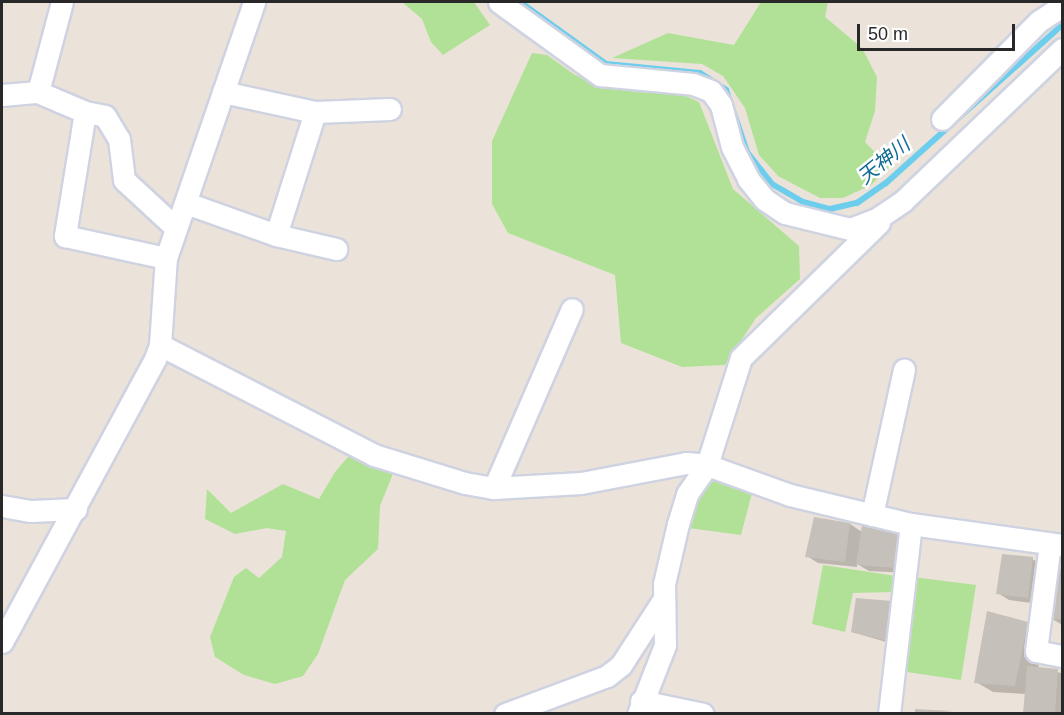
<!DOCTYPE html>
<meta charset="utf-8">
<style>
body{margin:0}
#map{position:relative;width:1064px;height:715px;overflow:hidden;background:#ebe3da;font-family:Helvetica,"Noto Sans JP",sans-serif}
div>[style]{position:absolute}
[style*='--x']{left:calc(var(--x)*1px);top:calc(var(--y)*1px);width:calc(var(--w)*1px);rotate:calc(var(--a)*1deg)}
.green>*{inset:0;background:#b1e196}
.shadow>*{inset:0;background:#0003}
.stream>*{height:6px;margin:-3px;padding:0 3px;transform-origin:3px;border-radius:3px;background:#6dcdec}
.building>*{inset:0;background:#c6c0ba}
.roads{filter:drop-shadow(2px 0 #cfd3e1) drop-shadow(-2px 0 #cfd3e1) drop-shadow(0 2px #cfd3e1) drop-shadow(0 -2px #cfd3e1)}
.minor>*{height:21px;margin:-10.5px;padding:0 10.5px;transform-origin:10.5px;border-radius:10.5px;background:#fff}
span{translate:-50% -50%;white-space:nowrap;text-align:center;line-height:1.15;-webkit-text-stroke:5px #fff;paint-order:stroke}
.water-label{font-size:20px;color:#0f6a95;font-style:italic}
.frame{position:absolute;inset:0;border:3px solid #282828;pointer-events:none}
.scale{position:absolute;left:857px;top:24px;width:158px;height:27px;box-sizing:border-box;border:3px solid #282828;border-top:0;padding-left:8px;font-size:18px;line-height:21px;white-space:nowrap;color:#282828;-webkit-text-stroke:4px #fff;paint-order:stroke}
</style>
<div id="map">
<div class="green">
<div style="clip-path:polygon(402px 2px,474px 2px,490px 25px,443px 55px,431px 42px,422px 19px)"></div>
<div style="clip-path:polygon(761px 2px,828px 2px,825px 17px,862px 48px,877px 77px,875px 111px,865px 142px,889px 167px,871px 185px,843px 198px,820px 198px,778px 176px,759px 155px,745px 108px,723px 76px,702px 64px,612px 58px,668px 33px,734px 45px)"></div>
<div style="clip-path:polygon(532px 53px,547px 55px,575px 75px,613px 89px,646px 93px,674px 91px,699px 102px,733px 189px,799px 246px,800px 279px,756px 318px,725px 365px,682px 367px,621px 343px,615px 275px,508px 233px,492px 204px,492px 141px)"></div>
<div style="clip-path:polygon(361px 442px,398px 461px,380px 506px,378px 549px,345px 580px,318px 654px,303px 676px,275px 684px,244px 675px,215px 657px,210px 637px,234px 577px,246px 568px,259px 578px,282px 557px,286px 531px,267px 528px,235px 534px,205px 519px,207px 489px,231px 513px,283px 484px,319px 499px,335px 472px)"></div>
<div style="clip-path:polygon(709px 477px,752px 493px,741px 535px,688px 528px,691px 499px)"></div>
<div style="clip-path:polygon(823px 565px,896px 576px,895px 592px,853px 593px,845px 632px,812px 624px)"></div>
<div style="clip-path:polygon(913px 577px,976px 585px,961px 680px,900px 671px)"></div>
</div>
<div class="shadow">
<div style="clip-path:polygon(850px 524px,862px 532px,908px 573px,869px 571px,857px 564px,857px 567px,818px 563px,807px 556px)"></div>
<div style="clip-path:polygon(1032px 559px,1044px 565px,1040px 604px,1009px 600px,998px 593px)"></div>
<div style="clip-path:polygon(1055px 570px,1062px 570px,1062px 625px,1051px 618px)"></div>
<div style="clip-path:polygon(858px 600px,900px 646px,852px 632px)"></div>
<div style="clip-path:polygon(1027px 623px,1045px 633px,1038px 669px,1062px 673px,1062px 714px,1025px 714px,1026px 694px,993px 692px,976px 682px)"></div>
<div style="clip-path:polygon(916px 711px,953px 712px,955px 714px,916px 714px)"></div>
</div>
<div class="stream">
<div style="--x:520;--y:2;--w:106;--a:35.8"></div>
<div style="--x:606;--y:64;--w:94;--a:5.5"></div>
<div style="--x:700;--y:73;--w:31;--a:33"></div>
<div style="--x:726;--y:90;--w:65;--a:71.3"></div>
<div style="--x:747;--y:152;--w:41;--a:52"></div>
<div style="--x:772;--y:184;--w:36;--a:30"></div>
<div style="--x:803;--y:202;--w:28;--a:15"></div>
<div style="--x:830;--y:209;--w:28;--a:-13"></div>
<div style="--x:857;--y:203;--w:35;--a:-35"></div>
<div style="--x:886;--y:183;--w:237;--a:-41.9"></div>
</div>
<div class="building">
<div style="clip-path:polygon(814px 517px,850px 523px,845px 562px,805px 557px)"></div>
<div style="clip-path:polygon(862px 525px,901px 532px,897px 568px,856px 565px)"></div>
<div style="clip-path:polygon(1002px 554px,1033px 557px,1028px 598px,996px 594px)"></div>
<div style="clip-path:polygon(1054px 568px,1062px 569px,1062px 619px,1050px 619px)"></div>
<div style="clip-path:polygon(856px 598px,892px 601px,888px 641px,851px 632px)"></div>
<div style="clip-path:polygon(987px 611px,1028px 622px,1015px 686px,974px 683px)"></div>
<div style="clip-path:polygon(1027px 666px,1058px 669px,1055px 714px,1023px 714px)"></div>
<div style="clip-path:polygon(915px 709px,953px 711px,915px 714px)"></div>
</div>
<div class="roads">
<div class="minor">
<div style="--x:499;--y:2;--w:125;--a:35.9"></div>
<div style="--x:600;--y:75;--w:93;--a:5.5"></div>
<div style="--x:693;--y:84;--w:19;--a:21"></div>
<div style="--x:711;--y:91;--w:17;--a:54"></div>
<div style="--x:721;--y:105;--w:43;--a:75.3"></div>
<div style="--x:732;--y:147;--w:36;--a:63"></div>
<div style="--x:748;--y:179;--w:26;--a:51"></div>
<div style="--x:764;--y:199;--w:25;--a:34"></div>
<div style="--x:785;--y:213;--w:67;--a:13.8"></div>
<div style="--x:850;--y:229;--w:30;--a:-21"></div>
<div style="--x:878;--y:218;--w:30;--a:-34"></div>
<div style="--x:903;--y:201;--w:220;--a:-43.7"></div>
<div style="--x:38;--y:92;--w:93;--a:-75.1"></div>
<div style="--x:223;--y:92;--w:94;--a:12.3"></div>
<div style="--x:315;--y:112;--w:75;--a:-2.3"></div>
<div style="--x:2;--y:95;--w:36;--a:-5"></div>
<div style="--x:38;--y:92;--w:51;--a:23.1"></div>
<div style="--x:85;--y:112;--w:20;--a:11"></div>
<div style="--x:105;--y:116;--w:27;--a:59"></div>
<div style="--x:119;--y:139;--w:41;--a:83"></div>
<div style="--x:124;--y:180;--w:69;--a:42.7"></div>
<div style="--x:85;--y:112;--w:126;--a:99.2"></div>
<div style="--x:65;--y:236;--w:103;--a:12.3"></div>
<div style="--x:942;--y:119;--w:138;--a:-45.3"></div>
<div style="--x:1039;--y:21;--w:27;--a:-33"></div>
<div style="--x:186;--y:203;--w:96;--a:19.6"></div>
<div style="--x:276;--y:235;--w:62;--a:13.1"></div>
<div style="--x:276;--y:235;--w:129;--a:-72.4"></div>
<div style="--x:160;--y:345;--w:241;--a:27.2"></div>
<div style="--x:374;--y:455;--w:95;--a:17.1"></div>
<div style="--x:465;--y:483;--w:29;--a:10"></div>
<div style="--x:494;--y:488;--w:87;--a:-3.3"></div>
<div style="--x:581;--y:483;--w:107;--a:-10.8"></div>
<div style="--x:686;--y:463;--w:21;--a:5"></div>
<div style="--x:707;--y:465;--w:88;--a:19.9"></div>
<div style="--x:790;--y:495;--w:124;--a:13.5"></div>
<div style="--x:911;--y:524;--w:152;--a:7.9"></div>
<div style="--x:494;--y:488;--w:195;--a:-66.5"></div>
<div style="--x:2;--y:506;--w:29;--a:10"></div>
<div style="--x:31;--y:511;--w:45;--a:-2.5"></div>
<div style="--x:872;--y:515;--w:149;--a:-77.6"></div>
<div style="--x:1050;--y:544;--w:108;--a:97.5"></div>
<div style="--x:1036;--y:651;--w:26;--a:11"></div>
<div style="--x:2;--y:642;--w:322;--a:-61.6"></div>
<div style="--x:155;--y:359;--w:15;--a:-70"></div>
<div style="--x:160;--y:345;--w:87;--a:-86.1"></div>
<div style="--x:166;--y:258;--w:271;--a:-71"></div>
<div style="--x:641;--y:701;--w:63;--a:11.8"></div>
<div style="--x:505;--y:714;--w:109;--a:-20.4"></div>
<div style="--x:607;--y:676;--w:18;--a:-38"></div>
<div style="--x:621;--y:665;--w:77;--a:-57.1"></div>
<div style="--x:638;--y:714;--w:74;--a:-68.6"></div>
<div style="--x:665;--y:645;--w:61;--a:-90.9"></div>
<div style="--x:664;--y:584;--w:62;--a:-76.9"></div>
<div style="--x:678;--y:524;--w:31;--a:-73"></div>
<div style="--x:687;--y:494;--w:35;--a:-55"></div>
<div style="--x:707;--y:465;--w:112;--a:-72.4"></div>
<div style="--x:741;--y:358;--w:193;--a:-44.4"></div>
<div style="--x:889;--y:714;--w:191;--a:-83.4"></div>
</div>
</div>
<div class="water-label">
<span style="left:884px;top:161px;rotate:-39deg">天神川</span>
</div>
<div class="frame"></div>
<div class="scale">50 m</div>
</div>
